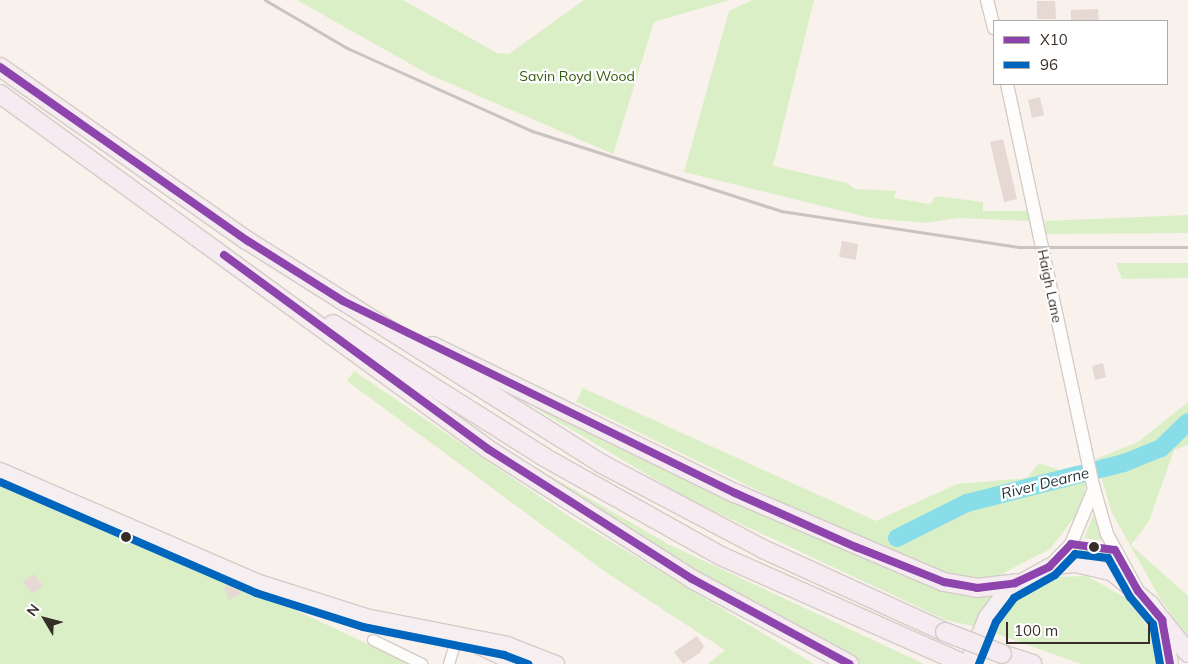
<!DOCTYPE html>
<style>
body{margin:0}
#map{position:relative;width:1188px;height:664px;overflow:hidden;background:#f9f1ec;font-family:Mulish,sans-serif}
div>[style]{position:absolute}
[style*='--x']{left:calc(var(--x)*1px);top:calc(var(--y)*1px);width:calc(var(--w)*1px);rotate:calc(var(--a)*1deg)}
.green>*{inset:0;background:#dbefc7}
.river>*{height:18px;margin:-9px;padding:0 9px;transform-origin:9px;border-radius:9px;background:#88dde8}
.building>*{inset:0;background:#e6d9d4}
.roads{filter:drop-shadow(1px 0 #d4ccc7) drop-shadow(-1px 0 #d4ccc7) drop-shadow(0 1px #d4ccc7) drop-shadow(0 -1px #d4ccc7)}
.minor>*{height:10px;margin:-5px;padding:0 5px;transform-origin:5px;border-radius:5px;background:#fefdfc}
.tertiary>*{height:12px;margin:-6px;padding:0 6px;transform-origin:6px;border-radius:6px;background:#fefdfc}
.trunk>*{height:16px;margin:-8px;padding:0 8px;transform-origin:8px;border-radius:8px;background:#f6eff2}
.motorway>*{height:18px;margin:-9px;padding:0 9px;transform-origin:9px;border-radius:9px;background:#f5ebf0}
.rail>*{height:3px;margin:-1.5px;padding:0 1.5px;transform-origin:1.5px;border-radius:1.5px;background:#c7c4c2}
.bridges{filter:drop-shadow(1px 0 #d1ccc9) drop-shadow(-1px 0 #d1ccc9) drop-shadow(0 1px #d1ccc9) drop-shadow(0 -1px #d1ccc9)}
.motorway-bridge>*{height:18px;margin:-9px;padding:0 9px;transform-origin:9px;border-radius:9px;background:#f5ebf0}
.bus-1>*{height:8px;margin:-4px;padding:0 4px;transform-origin:4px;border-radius:4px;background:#8e44ad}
.bus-2>*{height:8px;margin:-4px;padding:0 4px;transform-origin:4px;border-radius:4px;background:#0065bd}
.dots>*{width:14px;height:14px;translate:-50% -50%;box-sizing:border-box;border:2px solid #fff;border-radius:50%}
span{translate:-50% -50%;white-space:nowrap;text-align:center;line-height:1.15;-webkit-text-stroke:4.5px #fff;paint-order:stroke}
.park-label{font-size:14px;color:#335b0e}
.street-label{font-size:14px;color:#372e28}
.water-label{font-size:15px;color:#1d3337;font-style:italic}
.legend{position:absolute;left:993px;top:20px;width:175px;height:65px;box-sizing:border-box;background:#fff;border:1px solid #afaba9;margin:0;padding:6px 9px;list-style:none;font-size:15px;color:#372e28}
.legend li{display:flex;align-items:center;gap:10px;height:25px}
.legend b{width:25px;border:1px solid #afaba9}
.north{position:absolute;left:20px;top:594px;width:50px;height:50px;-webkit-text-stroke:4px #fff;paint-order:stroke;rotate:307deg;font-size:14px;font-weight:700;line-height:20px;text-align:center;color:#372e28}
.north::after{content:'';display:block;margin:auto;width:18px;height:22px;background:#372e28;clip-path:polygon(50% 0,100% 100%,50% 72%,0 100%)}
.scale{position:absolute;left:1006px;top:622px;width:144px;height:22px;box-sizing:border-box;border:2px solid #372e28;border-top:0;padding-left:6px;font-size:15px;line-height:18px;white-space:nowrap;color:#372e28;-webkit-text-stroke:4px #fff;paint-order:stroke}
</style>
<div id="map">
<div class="green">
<div style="clip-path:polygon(297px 0,403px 0,497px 53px,509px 54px,584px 0,729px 0,654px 22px,613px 154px,428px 74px)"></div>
<div style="clip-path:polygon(753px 0,814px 0,773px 166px,847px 183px,855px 189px,896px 191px,894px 198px,930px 204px,936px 196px,983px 202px,983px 211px,1028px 211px,1029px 221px,959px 218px,925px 223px,871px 218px,684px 172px,729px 11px)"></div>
<div style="clip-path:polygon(1188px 215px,1188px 233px,1046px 234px,1045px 221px)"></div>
<div style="clip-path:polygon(1116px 263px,1188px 263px,1188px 278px,1122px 279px)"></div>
<div style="clip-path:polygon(354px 371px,570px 517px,814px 664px,708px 664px,725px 650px,607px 573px,347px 381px)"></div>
<div style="clip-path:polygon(493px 383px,666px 471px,905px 577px,999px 593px,973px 626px,946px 620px,690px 500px)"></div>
<div style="clip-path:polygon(583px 388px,876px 521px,957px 484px,1027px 478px,1039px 463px,1086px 480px,1084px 496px,1080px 510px,1050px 549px,982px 584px,957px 581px,808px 515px,576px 402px)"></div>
<div style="clip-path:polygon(1188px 402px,1188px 445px,1174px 450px,1149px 521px,1131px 545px,1188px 596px,1188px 636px,1162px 602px,1112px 513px,1096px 459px,1138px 442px)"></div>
<div style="clip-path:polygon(492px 442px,668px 544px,924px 664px,859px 664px,704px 581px)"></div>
<div style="clip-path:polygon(0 475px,184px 558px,411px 664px,0 664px)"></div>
<div style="clip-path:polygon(1095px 511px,1104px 541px,1084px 538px)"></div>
<div style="clip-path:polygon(1088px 548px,1106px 553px,1121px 570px,1065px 559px,1072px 552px)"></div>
<div style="clip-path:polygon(1087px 576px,1131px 601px,1154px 638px,1157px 664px,1081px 664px,992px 632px,1014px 596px,1030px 585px,1052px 577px)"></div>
</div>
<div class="river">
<div style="--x:897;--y:538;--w:78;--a:-26.6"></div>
<div style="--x:967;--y:503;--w:162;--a:-14.3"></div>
<div style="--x:1124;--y:463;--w:40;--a:-22"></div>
<div style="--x:1161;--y:448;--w:37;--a:-44"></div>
</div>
<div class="building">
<div style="clip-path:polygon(1037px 1px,1055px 1px,1056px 19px,1037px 19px)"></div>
<div style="clip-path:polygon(1098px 9px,1099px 21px,1071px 21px,1071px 10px)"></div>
<div style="clip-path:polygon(1040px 97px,1044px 115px,1032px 118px,1028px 100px)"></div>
<div style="clip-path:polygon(1003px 139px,1017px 199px,1004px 202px,990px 142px)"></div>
<div style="clip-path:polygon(842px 241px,858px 244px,856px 260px,839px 257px)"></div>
<div style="clip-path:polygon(1103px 363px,1106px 377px,1095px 380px,1092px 366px)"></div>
<div style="clip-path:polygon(34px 574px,43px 586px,32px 594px,23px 582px)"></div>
<div style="clip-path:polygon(234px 583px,241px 594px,229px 600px,224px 588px)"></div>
<div style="clip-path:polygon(697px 636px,704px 646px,700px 653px,683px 664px,674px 652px)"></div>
</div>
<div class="roads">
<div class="minor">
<div style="--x:373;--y:640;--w:55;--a:26.1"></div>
<div style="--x:449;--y:664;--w:30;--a:-73"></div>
</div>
<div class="tertiary">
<div style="--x:987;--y:0;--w:29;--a:76"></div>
<div style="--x:1007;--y:84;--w:414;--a:77.9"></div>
<div style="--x:1094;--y:489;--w:47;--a:73.9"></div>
<div style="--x:1107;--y:534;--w:65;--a:61.5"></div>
<div style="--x:1049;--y:567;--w:32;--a:-46"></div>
<div style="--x:1071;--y:544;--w:60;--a:-67.3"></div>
</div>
<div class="trunk">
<div style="--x:0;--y:471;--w:282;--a:23.4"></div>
<div style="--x:259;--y:583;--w:112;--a:17.6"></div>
<div style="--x:366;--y:617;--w:144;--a:11.2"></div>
<div style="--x:507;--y:645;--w:53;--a:21.2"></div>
<div style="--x:479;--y:646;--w:43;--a:24.8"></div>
<div style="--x:968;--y:664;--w:51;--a:-68"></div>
<div style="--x:987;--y:617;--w:34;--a:-53"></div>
<div style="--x:1007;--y:590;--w:48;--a:-28.7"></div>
<div style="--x:1049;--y:567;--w:26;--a:-7"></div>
<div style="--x:1075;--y:564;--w:37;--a:13"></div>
<div style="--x:1111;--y:572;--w:51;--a:38.7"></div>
<div style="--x:1151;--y:604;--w:19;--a:55"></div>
<div style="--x:1162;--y:620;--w:45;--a:79.7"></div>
</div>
<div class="motorway">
<div style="--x:0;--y:67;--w:303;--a:35.1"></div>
<div style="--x:248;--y:241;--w:418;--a:32.2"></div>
<div style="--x:602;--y:464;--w:182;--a:27.8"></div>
<div style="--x:763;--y:549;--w:200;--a:24.5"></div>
<div style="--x:0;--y:94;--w:603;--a:36.03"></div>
<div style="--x:488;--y:449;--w:242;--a:32.5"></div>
<div style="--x:692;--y:579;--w:179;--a:28.4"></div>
<div style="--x:333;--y:324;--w:249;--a:32.2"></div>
<div style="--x:544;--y:457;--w:203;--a:29.2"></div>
<div style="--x:721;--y:556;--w:267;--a:23.9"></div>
<div style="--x:433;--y:346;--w:336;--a:26"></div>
<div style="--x:735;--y:493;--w:227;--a:23.1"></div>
<div style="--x:944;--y:582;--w:34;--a:10"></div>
<div style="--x:977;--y:588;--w:38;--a:-7"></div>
<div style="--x:1162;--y:620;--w:42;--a:51.8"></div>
<div style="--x:1002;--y:654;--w:32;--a:18"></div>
</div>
</div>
<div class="rail">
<div style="--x:265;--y:0;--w:95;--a:30.3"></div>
<div style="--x:347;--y:48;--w:203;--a:24.2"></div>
<div style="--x:532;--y:131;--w:262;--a:17.8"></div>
<div style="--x:781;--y:211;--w:242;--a:8.6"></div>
<div style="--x:1020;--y:247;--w:168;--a:0"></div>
</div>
<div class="bridges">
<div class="motorway-bridge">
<div style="--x:945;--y:632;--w:61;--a:21.1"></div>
</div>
</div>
<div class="bus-1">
<div style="--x:0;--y:67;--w:303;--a:35.1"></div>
<div style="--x:248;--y:241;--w:112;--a:32.3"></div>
<div style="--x:343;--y:301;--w:436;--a:26.1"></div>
<div style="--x:735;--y:493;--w:133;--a:24.1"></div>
<div style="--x:856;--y:547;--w:95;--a:21.7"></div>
<div style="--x:944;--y:582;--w:34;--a:10"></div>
<div style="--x:977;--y:588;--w:38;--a:-7"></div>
<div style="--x:1015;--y:583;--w:38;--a:-25"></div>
<div style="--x:1049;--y:567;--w:32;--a:-46"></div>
<div style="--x:1071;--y:544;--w:44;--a:7.8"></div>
<div style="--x:1115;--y:550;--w:47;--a:60.7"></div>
<div style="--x:1138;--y:591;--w:38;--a:50"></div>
<div style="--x:1162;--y:620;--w:45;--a:79.7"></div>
<div style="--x:224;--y:255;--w:328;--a:36.3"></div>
<div style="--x:488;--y:449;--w:242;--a:32.5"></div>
<div style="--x:692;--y:579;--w:179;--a:28.4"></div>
</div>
<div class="bus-2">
<div style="--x:0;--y:482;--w:279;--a:23.4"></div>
<div style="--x:256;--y:593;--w:112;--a:17.6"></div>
<div style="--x:363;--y:627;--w:144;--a:11.2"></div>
<div style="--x:504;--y:655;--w:26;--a:21"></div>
<div style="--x:979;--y:664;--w:45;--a:-68"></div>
<div style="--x:996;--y:622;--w:30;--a:-53"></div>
<div style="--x:1014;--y:598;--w:47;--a:-29.3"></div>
<div style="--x:1055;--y:575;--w:29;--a:-46"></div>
<div style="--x:1075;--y:554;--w:33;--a:7"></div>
<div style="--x:1108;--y:558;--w:45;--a:60.6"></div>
<div style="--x:1130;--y:597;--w:35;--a:50"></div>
<div style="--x:1153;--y:624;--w:41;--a:80.1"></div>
</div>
<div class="dots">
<div style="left:126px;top:537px;background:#372e28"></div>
<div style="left:1094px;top:547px;background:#372e28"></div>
</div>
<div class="park-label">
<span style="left:577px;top:76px">Savin Royd Wood</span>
</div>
<div class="street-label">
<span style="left:1050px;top:286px;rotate:78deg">Haigh Lane</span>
</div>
<div class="water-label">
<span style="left:1045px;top:483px;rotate:-14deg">River Dearne</span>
</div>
<ul class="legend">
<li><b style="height:6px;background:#8e44ad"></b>X10</li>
<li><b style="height:6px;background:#0065bd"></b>96</li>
</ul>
<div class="north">N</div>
<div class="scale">100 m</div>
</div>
